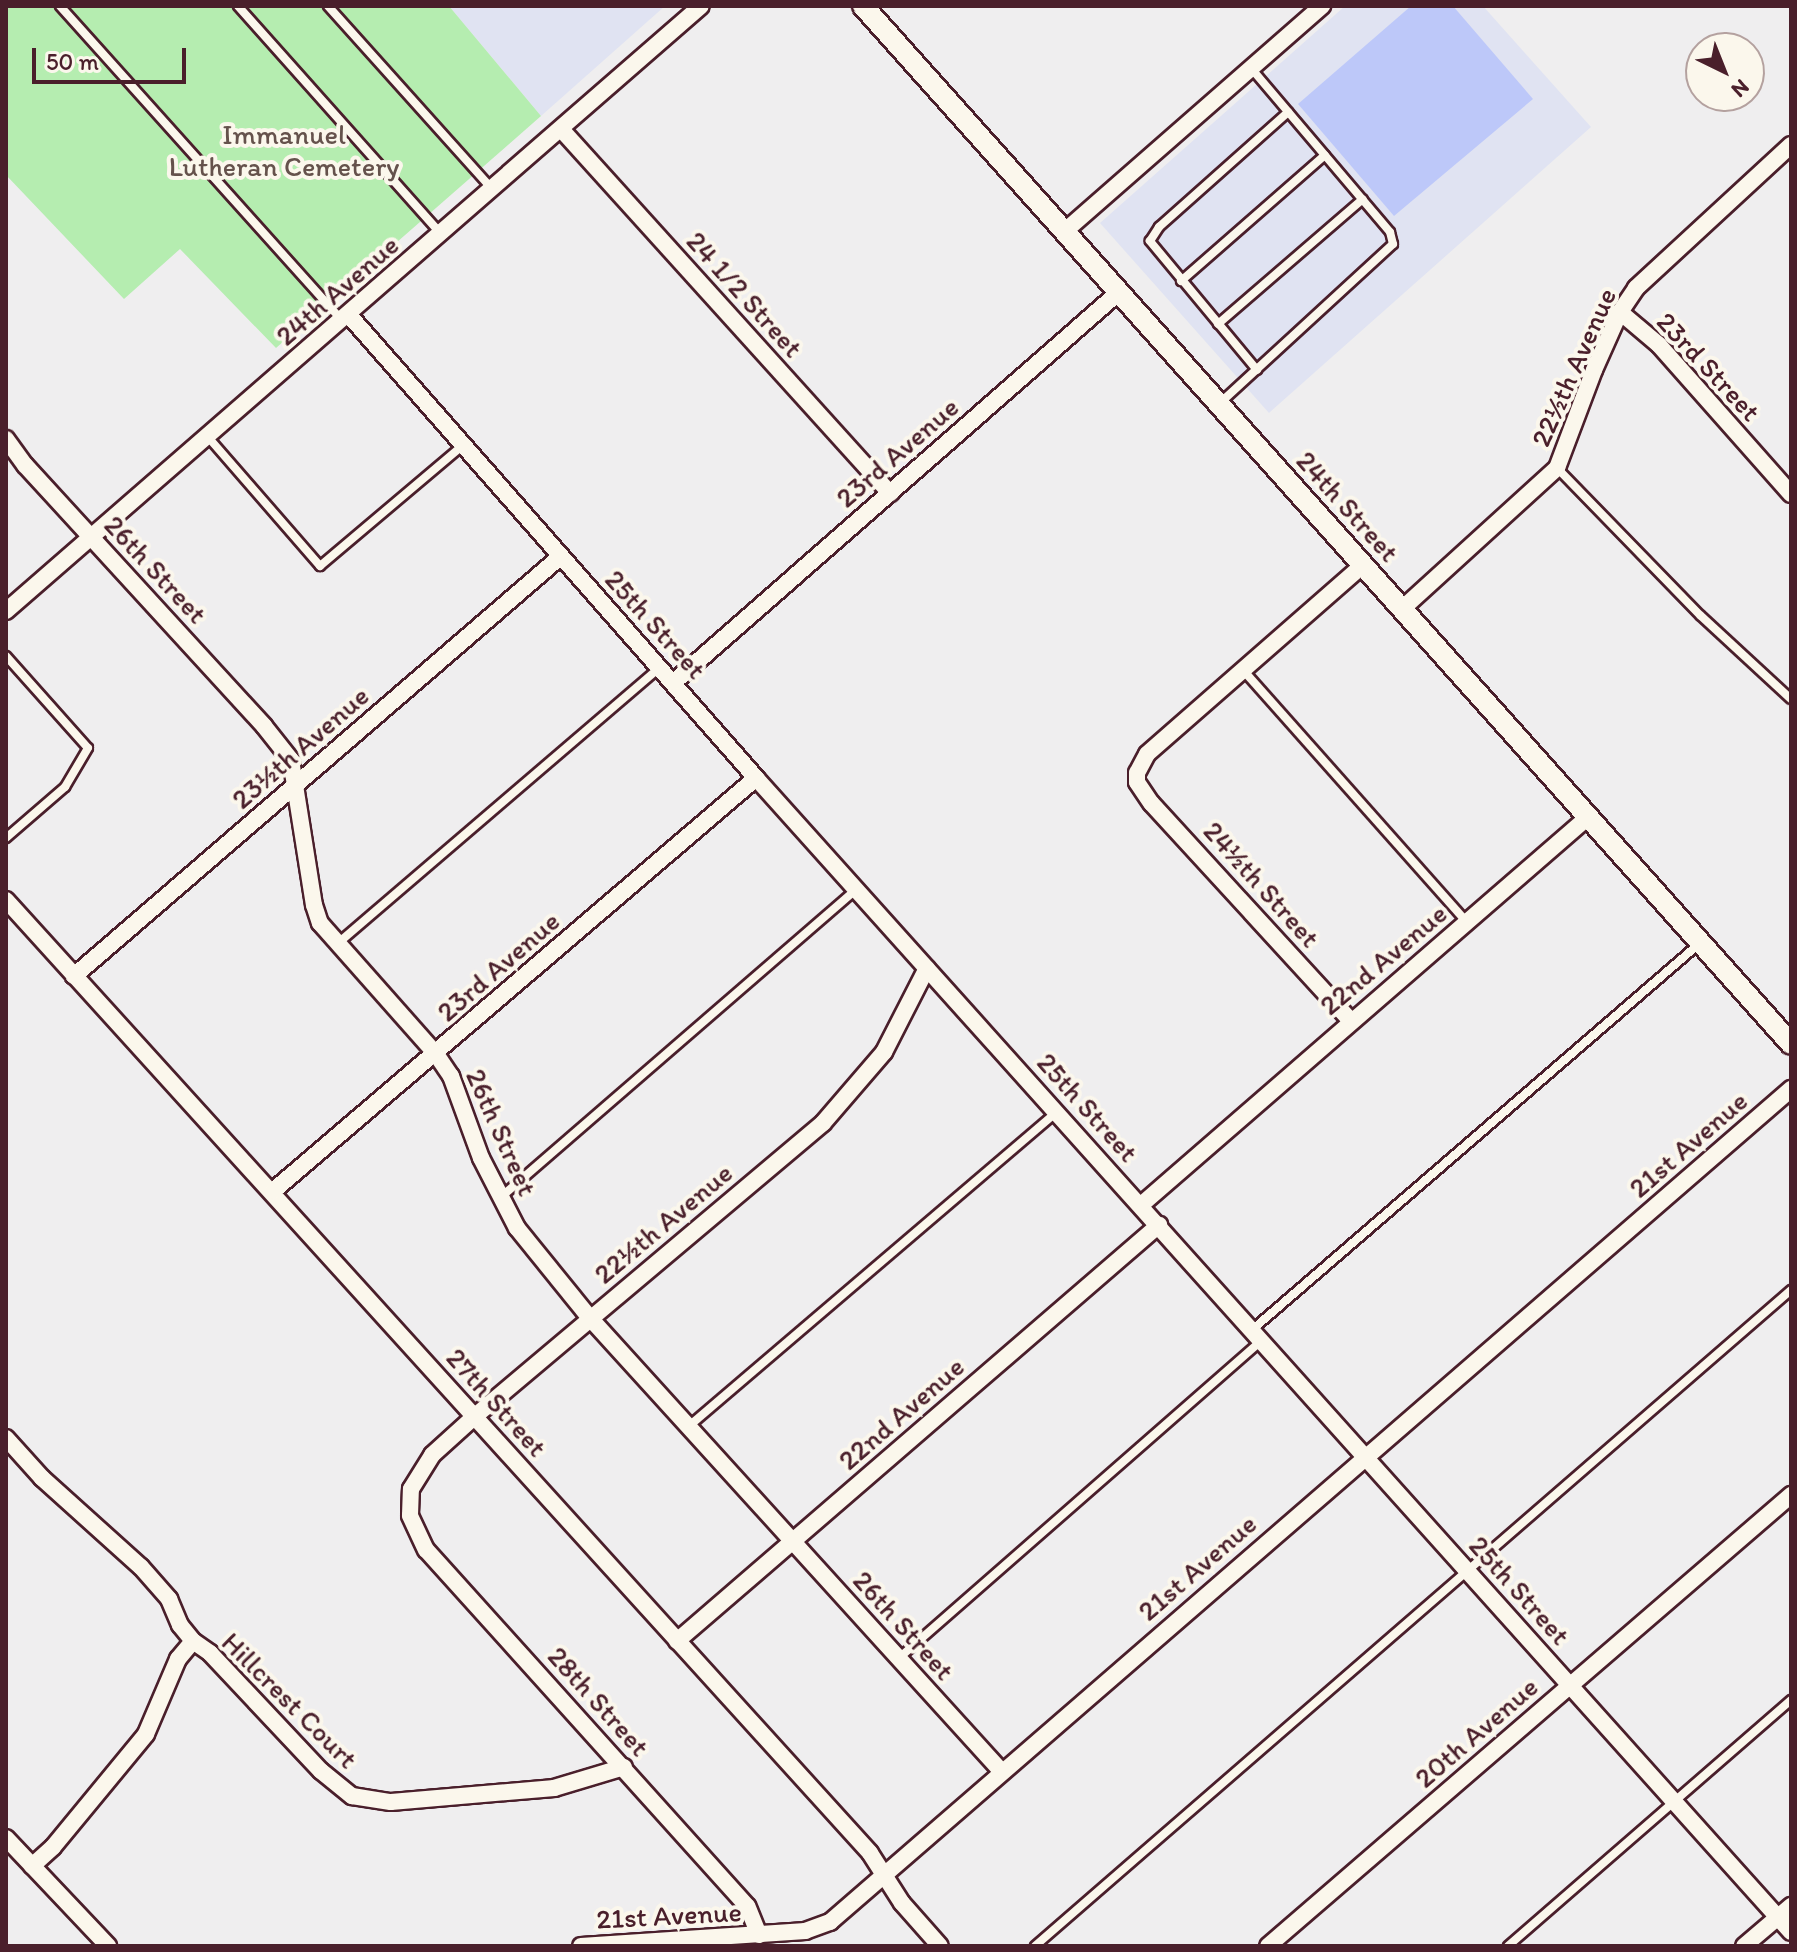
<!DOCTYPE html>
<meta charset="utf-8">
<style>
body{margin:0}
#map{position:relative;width:1797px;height:1952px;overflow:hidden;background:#efeeef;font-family:Itim,sans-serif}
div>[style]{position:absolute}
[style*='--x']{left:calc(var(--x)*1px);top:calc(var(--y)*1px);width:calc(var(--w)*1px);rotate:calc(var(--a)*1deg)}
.built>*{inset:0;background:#e0e3f2}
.green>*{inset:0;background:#b5edb0}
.building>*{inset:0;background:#bdc8f9}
.roads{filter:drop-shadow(2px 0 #4a1f2b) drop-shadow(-2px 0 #4a1f2b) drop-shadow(0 2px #4a1f2b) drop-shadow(0 -2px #4a1f2b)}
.service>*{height:8px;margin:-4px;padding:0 4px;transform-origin:4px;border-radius:4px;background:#fbf7ec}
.minor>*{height:16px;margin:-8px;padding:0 8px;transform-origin:8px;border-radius:8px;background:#fbf7ec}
.tertiary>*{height:20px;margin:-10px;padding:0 10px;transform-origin:10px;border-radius:10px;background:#fbf7ec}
span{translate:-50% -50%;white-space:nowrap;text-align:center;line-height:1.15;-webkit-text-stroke:8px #fbf7ec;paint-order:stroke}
.park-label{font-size:28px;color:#65524c}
.street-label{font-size:28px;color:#4a1f2b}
.frame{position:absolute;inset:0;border:8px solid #4a1f2b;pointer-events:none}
.north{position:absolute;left:1685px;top:32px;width:80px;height:80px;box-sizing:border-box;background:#fbf7ec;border:2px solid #b4a19f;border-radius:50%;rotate:137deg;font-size:22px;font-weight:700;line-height:32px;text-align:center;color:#4a1f2b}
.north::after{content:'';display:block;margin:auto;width:28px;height:36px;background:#4a1f2b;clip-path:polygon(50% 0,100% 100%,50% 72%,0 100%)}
.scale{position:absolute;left:32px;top:48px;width:154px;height:36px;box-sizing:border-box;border:4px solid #4a1f2b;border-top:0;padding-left:10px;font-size:24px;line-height:28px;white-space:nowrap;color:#4a1f2b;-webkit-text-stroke:6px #fbf7ec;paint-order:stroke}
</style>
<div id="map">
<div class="built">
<div style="clip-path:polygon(449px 6px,665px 6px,541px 116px)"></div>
<div style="clip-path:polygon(1345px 6px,1483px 6px,1591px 127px,1269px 413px,1100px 223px)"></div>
</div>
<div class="green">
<div style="clip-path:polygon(6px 6px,449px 6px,541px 116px,276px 348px,180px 249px,124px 299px,6px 175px)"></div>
</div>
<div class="building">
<div style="clip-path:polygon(1411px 6px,1453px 6px,1533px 99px,1394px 216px,1298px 104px)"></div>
</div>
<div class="roads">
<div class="service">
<div style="--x:60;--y:6;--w:422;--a:48.1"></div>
<div style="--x:238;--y:6;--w:304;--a:48.3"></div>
<div style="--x:328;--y:6;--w:246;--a:48.1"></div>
<div style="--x:1181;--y:281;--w:191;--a:-41.2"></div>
<div style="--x:1218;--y:324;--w:191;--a:-40.8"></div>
<div style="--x:1257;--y:370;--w:168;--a:-129.7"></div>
<div style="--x:1150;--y:241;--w:17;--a:-57"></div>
<div style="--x:1159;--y:227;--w:173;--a:-41.7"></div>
<div style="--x:1220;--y:403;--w:235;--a:-42.6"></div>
<div style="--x:1393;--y:244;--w:12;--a:-104"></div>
<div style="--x:1390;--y:232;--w:215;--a:-130.3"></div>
<div style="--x:208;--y:437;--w:171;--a:49"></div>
<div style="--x:320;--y:566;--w:186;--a:-40.2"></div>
<div style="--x:1557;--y:468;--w:206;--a:45.8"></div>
<div style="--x:1701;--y:616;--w:122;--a:42.7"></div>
<div style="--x:6;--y:656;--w:123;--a:48.3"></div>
<div style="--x:88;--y:748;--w:45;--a:120.5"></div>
<div style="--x:65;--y:787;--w:78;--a:139.2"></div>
<div style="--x:1243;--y:670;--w:337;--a:48.4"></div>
<div style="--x:337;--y:944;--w:426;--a:-40.6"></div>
<div style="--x:501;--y:1197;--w:470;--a:-40.9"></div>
<div style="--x:1253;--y:1329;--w:591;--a:-40.81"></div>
<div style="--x:689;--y:1426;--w:483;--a:-40.5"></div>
<div style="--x:899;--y:1658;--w:483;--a:-41.2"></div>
<div style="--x:1035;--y:1946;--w:1001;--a:-40.95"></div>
<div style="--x:1508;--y:1946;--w:375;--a:-41"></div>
</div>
<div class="minor">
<div style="--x:561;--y:129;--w:491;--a:47.9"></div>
<div style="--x:1065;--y:231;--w:342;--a:-41.2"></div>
<div style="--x:1620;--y:312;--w:51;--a:40.2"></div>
<div style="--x:1659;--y:345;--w:199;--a:48.5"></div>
<div style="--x:348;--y:314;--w:618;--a:48.67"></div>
<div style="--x:756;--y:778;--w:1550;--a:48.11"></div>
<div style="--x:6;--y:439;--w:32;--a:54"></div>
<div style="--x:25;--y:465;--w:354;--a:47.5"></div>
<div style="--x:264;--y:726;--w:43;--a:51.5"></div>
<div style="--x:291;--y:760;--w:147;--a:81"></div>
<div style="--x:314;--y:905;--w:19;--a:72"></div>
<div style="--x:320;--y:923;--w:175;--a:48.5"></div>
<div style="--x:436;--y:1054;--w:27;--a:56"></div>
<div style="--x:451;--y:1076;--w:87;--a:69.9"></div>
<div style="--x:481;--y:1158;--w:79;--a:62.8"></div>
<div style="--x:517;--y:1228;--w:116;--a:51"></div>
<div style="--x:590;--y:1318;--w:612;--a:47.78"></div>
<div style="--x:1402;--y:609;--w:210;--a:-42.3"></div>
<div style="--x:1557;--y:468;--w:105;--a:-69.3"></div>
<div style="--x:1594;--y:370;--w:64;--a:-65.9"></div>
<div style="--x:1620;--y:312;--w:29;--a:-56"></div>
<div style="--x:1636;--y:288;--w:211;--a:-42.7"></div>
<div style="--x:6;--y:611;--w:921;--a:-41.04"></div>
<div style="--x:674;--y:682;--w:592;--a:-41.23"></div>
<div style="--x:6;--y:900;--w:1286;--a:47.8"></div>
<div style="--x:870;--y:1853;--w:59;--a:57.4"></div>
<div style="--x:902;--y:1903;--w:57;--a:48.5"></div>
<div style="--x:74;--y:976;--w:642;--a:-40.77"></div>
<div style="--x:1350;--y:1020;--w:294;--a:-132.5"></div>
<div style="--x:1151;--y:803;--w:25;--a:-124"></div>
<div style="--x:1137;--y:782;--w:9;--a:-90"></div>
<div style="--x:1137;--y:773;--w:21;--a:-62"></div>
<div style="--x:1147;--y:754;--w:287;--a:-41.2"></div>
<div style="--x:273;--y:1191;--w:635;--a:-40.53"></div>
<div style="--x:1141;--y:1205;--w:592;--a:-40.96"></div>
<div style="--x:6;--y:1438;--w:54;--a:48"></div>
<div style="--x:42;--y:1478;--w:133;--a:42"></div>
<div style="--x:141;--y:1567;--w:43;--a:48.8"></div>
<div style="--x:169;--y:1599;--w:28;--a:67"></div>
<div style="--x:180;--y:1625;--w:21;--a:51"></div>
<div style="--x:193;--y:1641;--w:21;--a:35"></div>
<div style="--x:210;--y:1653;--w:162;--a:46.8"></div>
<div style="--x:321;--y:1771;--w:40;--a:39"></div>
<div style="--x:352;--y:1796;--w:39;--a:9"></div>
<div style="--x:391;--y:1802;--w:164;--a:-4.9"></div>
<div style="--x:554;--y:1788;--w:73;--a:-16.7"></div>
<div style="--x:677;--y:1641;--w:637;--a:-40.8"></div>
<div style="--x:6;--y:1838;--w:149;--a:46.6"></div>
<div style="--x:32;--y:1866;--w:28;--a:-42"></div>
<div style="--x:53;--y:1847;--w:146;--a:-50.5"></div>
<div style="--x:146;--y:1734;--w:82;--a:-66.9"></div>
<div style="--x:178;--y:1659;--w:23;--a:-50"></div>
<div style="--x:759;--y:1935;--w:31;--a:-112"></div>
<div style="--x:747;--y:1906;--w:479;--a:-132"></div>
<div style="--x:426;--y:1550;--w:38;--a:-115"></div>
<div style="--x:410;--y:1515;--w:26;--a:-88"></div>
<div style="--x:411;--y:1489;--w:40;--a:-58"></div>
<div style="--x:432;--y:1455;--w:57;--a:-42.1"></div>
<div style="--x:474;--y:1417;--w:456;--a:-40.1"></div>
<div style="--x:823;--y:1123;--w:94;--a:-49.3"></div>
<div style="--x:884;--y:1052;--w:94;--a:-62.9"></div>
<div style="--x:581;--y:1946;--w:225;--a:-3.8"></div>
<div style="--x:805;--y:1931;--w:27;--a:-20"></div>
<div style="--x:830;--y:1922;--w:1272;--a:-40.92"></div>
<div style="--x:1268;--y:1946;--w:691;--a:-40.77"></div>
<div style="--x:1744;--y:1946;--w:62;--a:-40.4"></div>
</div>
<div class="tertiary">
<div style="--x:863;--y:6;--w:1392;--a:48.2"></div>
</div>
</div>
<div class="park-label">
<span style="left:284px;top:150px">Immanuel<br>Lutheran Cemetery</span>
</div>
<div class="street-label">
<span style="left:337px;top:290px;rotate:-41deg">24th Avenue</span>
<span style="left:745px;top:294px;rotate:48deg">24 1/2 Street</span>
<span style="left:1709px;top:366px;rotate:47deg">23rd Street</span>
<span style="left:1573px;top:367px;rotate:-66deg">22½th Avenue</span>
<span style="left:897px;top:452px;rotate:-41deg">23rd Avenue</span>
<span style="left:1348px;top:506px;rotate:48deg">24th Street</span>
<span style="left:156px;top:569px;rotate:47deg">26th Street</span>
<span style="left:656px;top:624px;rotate:48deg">25th Street</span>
<span style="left:300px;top:747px;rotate:-41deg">23½th Avenue</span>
<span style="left:1262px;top:884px;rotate:48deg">24½th Street</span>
<span style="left:1383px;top:959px;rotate:-40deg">22nd Avenue</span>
<span style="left:498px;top:966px;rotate:-41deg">23rd Avenue</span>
<span style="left:1088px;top:1107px;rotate:48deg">25th Street</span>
<span style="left:502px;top:1132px;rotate:66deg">26th Street</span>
<span style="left:1688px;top:1144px;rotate:-41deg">21st Avenue</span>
<span style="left:663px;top:1223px;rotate:-40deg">22½th Avenue</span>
<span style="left:497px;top:1402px;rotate:48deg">27th Street</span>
<span style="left:901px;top:1413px;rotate:-41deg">22nd Avenue</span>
<span style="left:1197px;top:1567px;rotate:-41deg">21st Avenue</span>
<span style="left:1520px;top:1590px;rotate:48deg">25th Street</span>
<span style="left:904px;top:1625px;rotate:48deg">26th Street</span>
<span style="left:290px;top:1700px;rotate:45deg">Hillcrest Court</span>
<span style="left:599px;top:1701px;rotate:48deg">28th Street</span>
<span style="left:1476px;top:1732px;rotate:-41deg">20th Avenue</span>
<span style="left:669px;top:1915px;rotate:-3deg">21st Avenue</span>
</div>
<div class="frame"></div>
<div class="north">N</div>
<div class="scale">50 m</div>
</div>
